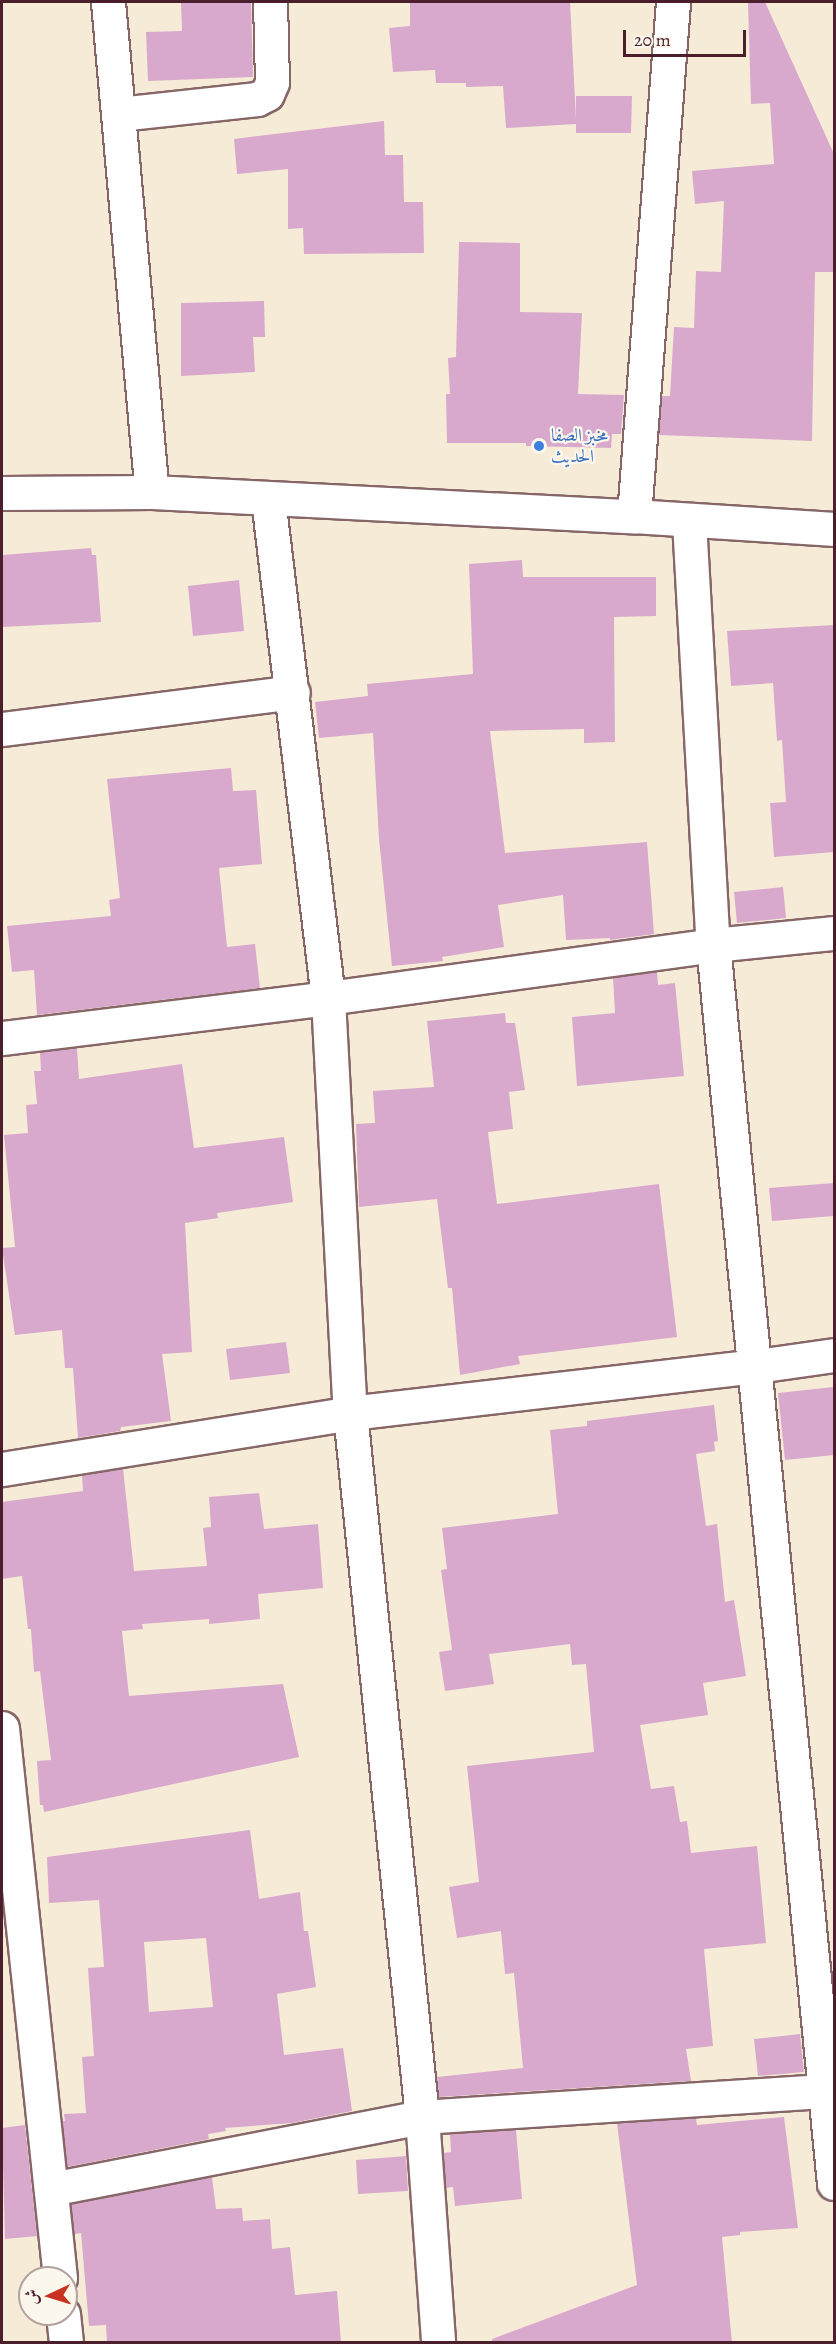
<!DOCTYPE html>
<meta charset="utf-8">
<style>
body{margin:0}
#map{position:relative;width:836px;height:2344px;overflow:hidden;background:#f6ebd7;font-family:Alegreya,Amiri,serif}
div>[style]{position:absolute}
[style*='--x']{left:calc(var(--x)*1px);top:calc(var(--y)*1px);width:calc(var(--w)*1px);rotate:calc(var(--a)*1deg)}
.building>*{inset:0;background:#d8a9cc}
.roads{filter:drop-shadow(2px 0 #866667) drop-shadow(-2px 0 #866667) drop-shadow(0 2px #866667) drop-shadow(0 -2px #866667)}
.minor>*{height:33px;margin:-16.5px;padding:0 16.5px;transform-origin:16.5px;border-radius:16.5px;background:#fff}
.tertiary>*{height:33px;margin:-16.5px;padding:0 16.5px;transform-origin:16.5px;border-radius:16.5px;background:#fff}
.dots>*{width:16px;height:16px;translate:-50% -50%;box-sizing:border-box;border:3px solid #fbf7ec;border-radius:50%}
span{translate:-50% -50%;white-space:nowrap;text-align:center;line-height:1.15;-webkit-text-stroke:4.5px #fbf7ec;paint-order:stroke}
.shop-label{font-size:18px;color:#366cbe}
.left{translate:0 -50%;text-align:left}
.frame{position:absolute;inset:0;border:3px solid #4a1f2b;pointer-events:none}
.north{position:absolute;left:18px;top:2266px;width:60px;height:60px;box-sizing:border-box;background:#fbf7ec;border:2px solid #b4a19f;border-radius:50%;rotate:266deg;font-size:16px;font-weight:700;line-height:24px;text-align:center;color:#4a1f2b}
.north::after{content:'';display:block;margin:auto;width:21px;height:27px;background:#c8321e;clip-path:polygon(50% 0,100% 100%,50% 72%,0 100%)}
.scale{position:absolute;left:623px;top:30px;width:123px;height:27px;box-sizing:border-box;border:3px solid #4a1f2b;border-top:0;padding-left:8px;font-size:18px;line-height:21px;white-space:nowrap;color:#4a1f2b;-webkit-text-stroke:4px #fbf7ec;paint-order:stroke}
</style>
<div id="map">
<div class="building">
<div style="clip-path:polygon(181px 2px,251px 2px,253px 77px,148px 81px,146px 32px,182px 31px)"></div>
<div style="clip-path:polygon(410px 2px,570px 2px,576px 119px,576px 96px,632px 96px,631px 133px,576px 133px,576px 124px,506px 128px,503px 86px,466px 87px,466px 83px,436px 83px,435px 70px,393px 72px,389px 28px,410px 26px)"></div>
<div style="clip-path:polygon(748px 2px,765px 2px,834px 154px,834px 272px,815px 272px,812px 441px,659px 435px,662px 396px,670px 396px,674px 327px,694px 328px,696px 271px,721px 272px,724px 201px,695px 204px,692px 171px,774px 164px,770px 103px,751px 104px)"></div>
<div style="clip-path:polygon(384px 121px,385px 155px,403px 155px,404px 202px,423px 202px,424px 253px,304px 254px,303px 228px,288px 229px,288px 169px,237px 174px,234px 139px)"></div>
<div style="clip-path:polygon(459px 242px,520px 243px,520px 312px,582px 313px,578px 394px,624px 395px,621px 434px,612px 434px,611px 448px,526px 446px,526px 443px,447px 443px,446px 394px,450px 394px,448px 358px,456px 357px)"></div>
<div style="clip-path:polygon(264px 301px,265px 337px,253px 337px,255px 372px,181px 376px,181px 303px)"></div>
<div style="clip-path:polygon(91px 548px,92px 555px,96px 555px,101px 622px,2px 627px,2px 555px)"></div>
<div style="clip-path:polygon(522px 560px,523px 577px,656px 577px,656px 616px,614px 617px,615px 742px,584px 743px,584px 729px,490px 731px,505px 853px,647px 842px,654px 934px,610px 940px,610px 938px,566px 940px,563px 895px,498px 905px,504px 947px,442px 957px,443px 961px,392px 966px,379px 839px,373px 733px,319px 738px,315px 702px,368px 696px,367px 684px,473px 674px,469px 564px)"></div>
<div style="clip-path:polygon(239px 580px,244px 631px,193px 636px,188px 586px)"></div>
<div style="clip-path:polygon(834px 625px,834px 852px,774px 857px,770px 803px,786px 802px,782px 740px,777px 741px,773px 683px,731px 686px,727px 631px)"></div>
<div style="clip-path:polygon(231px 768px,233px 791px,256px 790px,262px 864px,219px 868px,227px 947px,255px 944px,260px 988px,37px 1015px,34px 970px,12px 972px,7px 926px,111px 916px,109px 900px,120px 898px,107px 779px)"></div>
<div style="clip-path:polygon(783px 887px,786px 918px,737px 923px,734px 892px)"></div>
<div style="clip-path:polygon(657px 972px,658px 985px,675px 983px,684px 1076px,577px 1086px,572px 1017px,615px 1013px,613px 978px)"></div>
<div style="clip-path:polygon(505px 1013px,506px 1023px,515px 1023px,525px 1090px,509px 1092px,513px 1129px,488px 1132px,497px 1204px,659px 1184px,677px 1337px,518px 1356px,520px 1364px,460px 1375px,452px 1288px,448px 1288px,437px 1199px,359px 1207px,356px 1124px,375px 1123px,373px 1091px,434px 1087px,427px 1021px)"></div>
<div style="clip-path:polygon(77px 1048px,79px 1079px,182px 1064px,194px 1148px,284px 1137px,293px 1202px,217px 1213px,218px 1218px,185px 1223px,192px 1352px,162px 1354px,171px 1421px,121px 1427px,120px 1431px,78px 1438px,73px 1368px,65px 1368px,62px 1330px,15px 1335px,2px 1248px,15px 1247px,4px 1135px,28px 1133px,26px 1105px,37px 1104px,34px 1071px,41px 1071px,40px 1052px)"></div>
<div style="clip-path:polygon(834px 1183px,834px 1216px,772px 1221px,769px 1188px)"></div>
<div style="clip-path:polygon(286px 1342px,290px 1373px,230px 1380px,226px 1349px)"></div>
<div style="clip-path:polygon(834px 1387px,834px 1455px,785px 1460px,778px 1393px)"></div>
<div style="clip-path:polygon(714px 1405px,718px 1441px,714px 1442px,715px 1451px,696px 1454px,706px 1526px,717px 1524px,725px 1602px,734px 1600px,746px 1676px,703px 1683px,708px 1715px,640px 1725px,651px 1789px,674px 1786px,680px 1822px,687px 1821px,691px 1853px,757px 1846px,766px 1943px,704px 1949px,713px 2046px,686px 2049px,691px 2081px,439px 2097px,437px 2077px,523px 2068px,514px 1973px,505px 1974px,501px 1931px,457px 1938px,449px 1887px,479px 1882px,467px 1766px,594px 1752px,586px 1664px,572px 1665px,570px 1644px,489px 1654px,494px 1684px,445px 1691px,439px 1652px,452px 1650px,441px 1570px,447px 1569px,442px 1528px,558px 1514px,550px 1430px,587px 1426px,587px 1421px)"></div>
<div style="clip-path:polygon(123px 1468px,134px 1571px,207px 1566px,203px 1528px,211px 1527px,209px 1497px,259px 1493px,264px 1529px,318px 1524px,323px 1588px,258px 1594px,260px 1619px,209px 1624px,209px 1619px,142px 1624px,143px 1629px,122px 1631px,129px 1696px,283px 1684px,299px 1757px,44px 1812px,43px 1805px,40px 1805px,37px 1761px,51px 1760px,40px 1671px,34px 1672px,31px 1629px,28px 1629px,22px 1576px,2px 1579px,2px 1502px,83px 1491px,82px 1475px)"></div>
<div style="clip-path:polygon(evenodd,250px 1830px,259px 1899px,300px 1892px,304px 1931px,308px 1931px,316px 1987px,277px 1994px,284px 2055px,343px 2048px,352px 2111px,292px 2123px,225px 2128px,226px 2131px,208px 2134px,209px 2139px,67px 2167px,62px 2121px,65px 2121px,64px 2114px,86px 2113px,82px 2057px,94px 2056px,88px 1968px,104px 1967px,99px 1900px,49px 1903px,47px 1857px,250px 1830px,206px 1938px,213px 2007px,149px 2012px,144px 1942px,206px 1938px)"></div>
<div style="clip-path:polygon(800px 2034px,804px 2072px,758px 2076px,754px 2039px)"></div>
<div style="clip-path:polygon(784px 2117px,798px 2228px,740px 2232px,740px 2235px,722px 2237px,732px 2343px,493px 2343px,492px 2339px,637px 2285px,617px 2123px,696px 2118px,697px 2125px)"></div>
<div style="clip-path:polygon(25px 2125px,37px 2236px,5px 2239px,2px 2128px)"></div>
<div style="clip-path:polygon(516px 2130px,522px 2199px,455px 2206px,453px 2187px,446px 2188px,443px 2153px,451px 2152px,450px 2134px)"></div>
<div style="clip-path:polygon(406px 2156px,408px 2191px,358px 2194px,356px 2160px)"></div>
<div style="clip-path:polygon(212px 2177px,216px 2209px,242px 2208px,243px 2221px,270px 2219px,272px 2249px,290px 2247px,295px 2295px,337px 2291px,341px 2343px,107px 2343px,106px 2325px,89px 2326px,81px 2233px,74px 2234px,71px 2204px)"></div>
</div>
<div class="roads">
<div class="minor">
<div style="--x:108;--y:2;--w:492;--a:84.9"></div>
<div style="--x:119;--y:114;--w:139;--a:-6.2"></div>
<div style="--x:257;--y:99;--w:11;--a:-27"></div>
<div style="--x:267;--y:94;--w:13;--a:-67"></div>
<div style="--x:272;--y:82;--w:80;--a:-91.4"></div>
<div style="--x:268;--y:499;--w:503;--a:83.14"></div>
<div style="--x:328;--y:998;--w:416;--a:87"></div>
<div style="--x:350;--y:1413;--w:708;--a:84.16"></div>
<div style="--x:422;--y:2117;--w:226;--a:85.9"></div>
<div style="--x:634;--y:516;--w:515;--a:-85.66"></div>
<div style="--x:689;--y:521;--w:425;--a:86.8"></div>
<div style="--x:713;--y:945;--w:1244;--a:84.42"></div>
<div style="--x:2;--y:729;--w:293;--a:-7.2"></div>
<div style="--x:2;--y:1038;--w:328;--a:-7"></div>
<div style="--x:328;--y:998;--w:389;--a:-7.8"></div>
<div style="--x:713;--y:945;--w:122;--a:-5.7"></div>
<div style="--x:2;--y:1469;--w:352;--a:-9.1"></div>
<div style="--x:350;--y:1413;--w:410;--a:-6.6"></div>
<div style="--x:757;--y:1366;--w:78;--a:-8.1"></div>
<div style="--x:2;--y:1728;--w:553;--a:83.98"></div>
<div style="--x:51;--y:2189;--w:378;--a:-11"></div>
<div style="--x:422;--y:2117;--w:413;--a:-3.7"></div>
<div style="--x:63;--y:2314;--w:28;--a:84"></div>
</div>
<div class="tertiary">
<div style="--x:2;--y:493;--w:150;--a:-0.4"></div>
<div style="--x:152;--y:492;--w:483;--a:2.9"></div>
<div style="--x:634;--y:516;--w:200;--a:3.7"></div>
</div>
</div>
<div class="dots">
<div style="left:539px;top:446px;background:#3f7fe0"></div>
</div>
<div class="shop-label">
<span class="left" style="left:551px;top:446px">مخبز الصفا<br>الحديث</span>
</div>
<div class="frame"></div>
<div class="north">ش</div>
<div class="scale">20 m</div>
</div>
